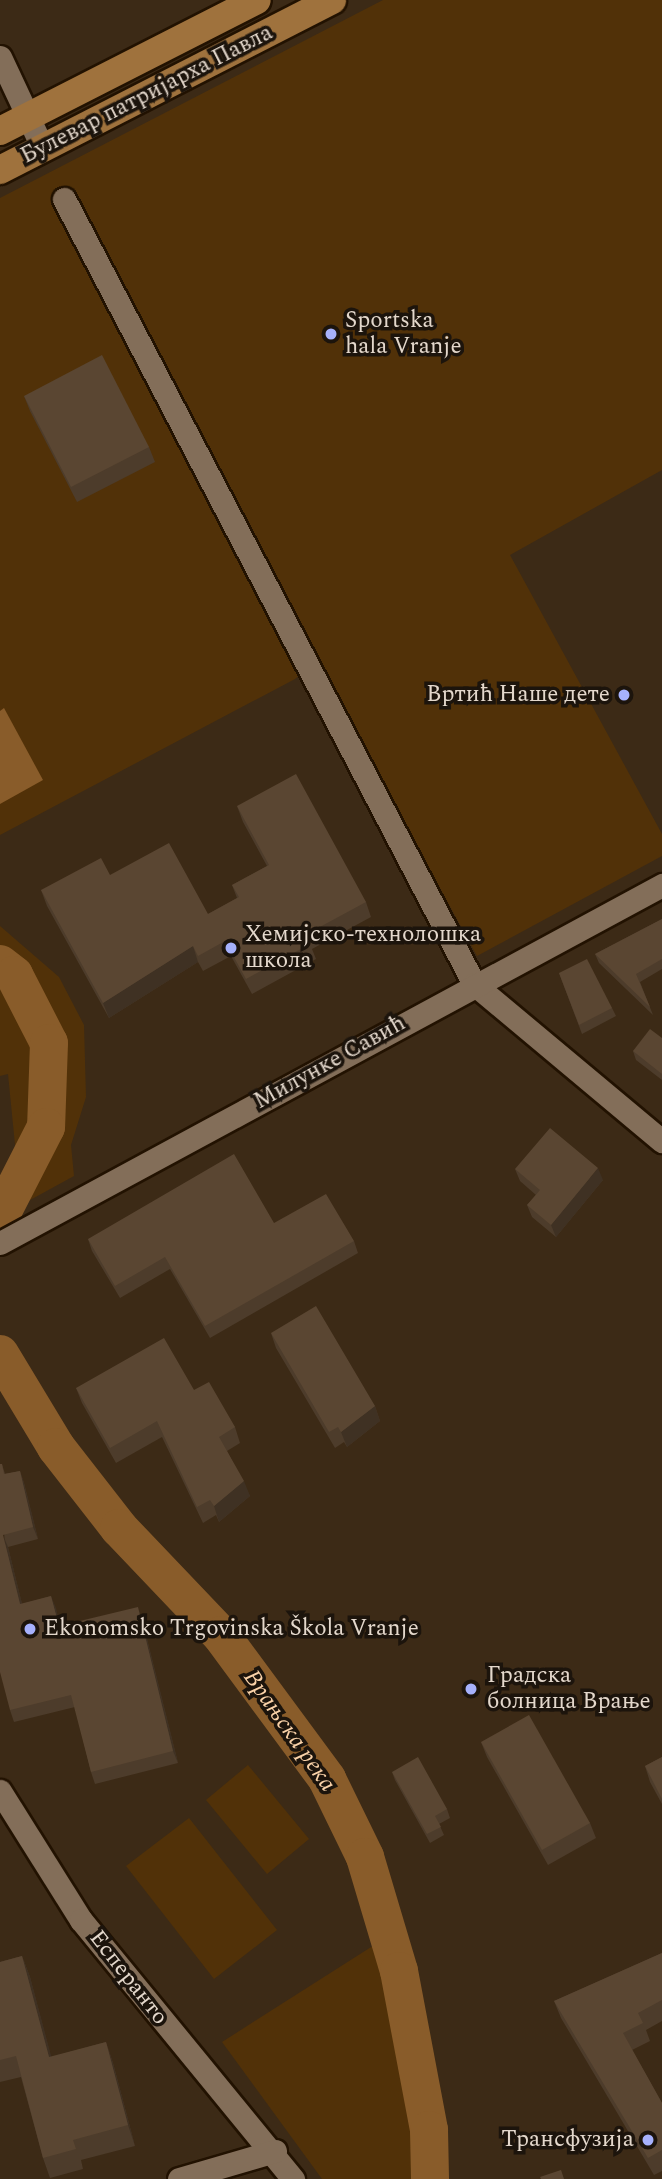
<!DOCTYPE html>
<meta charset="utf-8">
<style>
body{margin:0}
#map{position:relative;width:662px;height:2179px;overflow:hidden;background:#3c2a16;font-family:Spectral,serif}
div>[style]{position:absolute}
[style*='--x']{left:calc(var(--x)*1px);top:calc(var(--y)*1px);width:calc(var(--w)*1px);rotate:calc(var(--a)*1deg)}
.green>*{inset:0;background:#513108}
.water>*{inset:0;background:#895c2a}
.river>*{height:38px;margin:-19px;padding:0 19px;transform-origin:19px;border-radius:19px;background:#895c2a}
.roads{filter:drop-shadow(2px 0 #221201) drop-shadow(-2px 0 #221201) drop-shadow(0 2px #221201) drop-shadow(0 -2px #221201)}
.minor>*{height:23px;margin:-11.5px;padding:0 11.5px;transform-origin:11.5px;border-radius:11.5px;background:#836e59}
.major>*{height:28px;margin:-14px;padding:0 14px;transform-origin:14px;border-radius:14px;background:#9f723d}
.wall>*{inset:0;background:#4d3c2b}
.shaded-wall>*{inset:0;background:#3f3123}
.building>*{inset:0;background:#5a4632}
.dots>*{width:19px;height:19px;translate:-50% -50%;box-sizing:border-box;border:4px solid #1c140c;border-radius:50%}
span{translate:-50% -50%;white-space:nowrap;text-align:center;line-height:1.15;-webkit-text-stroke:7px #1c140c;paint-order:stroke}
.street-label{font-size:23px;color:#e4d8cc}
.poi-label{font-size:23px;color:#e4d8cc}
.left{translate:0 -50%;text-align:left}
.right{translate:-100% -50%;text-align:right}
.water-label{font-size:24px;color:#fad2a8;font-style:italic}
</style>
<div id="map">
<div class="green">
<div style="clip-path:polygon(383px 0,662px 0,662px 470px,510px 555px,662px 834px,662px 856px,477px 956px,316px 661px,295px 679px,0 835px,0 198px)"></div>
<div style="clip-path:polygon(0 926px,59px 977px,84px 1025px,86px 1097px,71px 1145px,74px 1176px,21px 1205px,8px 1074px,0 1076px)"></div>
<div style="clip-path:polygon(248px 1765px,309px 1839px,267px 1874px,206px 1800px)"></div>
<div style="clip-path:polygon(189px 1818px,277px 1930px,214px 1979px,126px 1866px)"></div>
<div style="clip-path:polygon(379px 1942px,416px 2131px,417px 2179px,322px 2179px,222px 2042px)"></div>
</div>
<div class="water">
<div style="clip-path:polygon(4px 708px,43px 780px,0 804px,0 711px)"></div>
</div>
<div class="river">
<div style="--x:0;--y:964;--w:18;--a:38"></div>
<div style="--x:14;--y:975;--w:76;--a:62.8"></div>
<div style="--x:49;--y:1043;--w:84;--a:92"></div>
<div style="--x:46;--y:1127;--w:101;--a:117.1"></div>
<div style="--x:0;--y:1354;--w:109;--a:58.9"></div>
<div style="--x:56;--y:1447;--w:103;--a:52.1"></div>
<div style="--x:119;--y:1528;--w:148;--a:46.4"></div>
<div style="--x:221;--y:1635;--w:179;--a:53.6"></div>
<div style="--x:327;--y:1779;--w:87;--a:64"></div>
<div style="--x:365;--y:1857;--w:119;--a:73.4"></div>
<div style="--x:399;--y:1971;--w:162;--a:79.3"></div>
<div style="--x:429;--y:2130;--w:49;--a:88.8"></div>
</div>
<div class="roads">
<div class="minor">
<div style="--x:0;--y:57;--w:102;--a:64.9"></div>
<div style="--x:64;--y:199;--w:886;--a:62.42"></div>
<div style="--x:474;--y:984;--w:245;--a:39.9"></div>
<div style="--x:0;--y:1243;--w:753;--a:-28.4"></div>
<div style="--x:0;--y:1791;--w:152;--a:57.9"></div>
<div style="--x:81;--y:1920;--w:335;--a:50.7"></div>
<div style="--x:179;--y:2179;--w:100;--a:-16.3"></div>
</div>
<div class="major">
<div style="--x:0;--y:131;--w:288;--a:-27"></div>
<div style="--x:0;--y:170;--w:373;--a:-27.1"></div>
</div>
</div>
<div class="wall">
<div style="clip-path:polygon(24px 396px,149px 447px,155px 462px,77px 502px,30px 411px)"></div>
<div style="clip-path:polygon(237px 806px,366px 902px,371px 917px,312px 949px,316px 959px,252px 994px,231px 956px,203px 971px,198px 962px,109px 1018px,47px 906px,41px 890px,110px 875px,208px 914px,237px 898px,232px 885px,267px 866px,243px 822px)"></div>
<div style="clip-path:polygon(662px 919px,662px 969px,640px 982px,653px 1015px,599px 963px,595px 954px)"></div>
<div style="clip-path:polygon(559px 973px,612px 1008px,616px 1016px,582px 1034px)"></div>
<div style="clip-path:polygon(662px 1038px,662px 1080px,636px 1060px,633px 1051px)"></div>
<div style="clip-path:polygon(515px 1169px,603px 1180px,556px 1237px,532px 1217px,527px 1205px,536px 1195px,520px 1181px)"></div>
<div style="clip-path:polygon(274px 1223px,354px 1241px,358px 1253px,210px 1338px,170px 1269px,120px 1298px,92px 1251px,88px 1239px)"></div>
<div style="clip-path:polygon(271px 1333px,375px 1406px,380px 1421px,347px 1447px,344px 1442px,335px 1448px,276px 1348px)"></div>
<div style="clip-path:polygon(76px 1388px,194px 1390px,235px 1427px,240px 1443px,227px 1451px,250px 1496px,219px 1522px,216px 1515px,203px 1523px,162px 1437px,116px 1463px,82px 1403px)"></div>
<div style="clip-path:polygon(2px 1464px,5px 1474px,20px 1471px,24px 1483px,38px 1539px,8px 1547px,22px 1604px,51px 1596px,60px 1626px,142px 1619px,178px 1763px,95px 1784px,91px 1772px,75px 1707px,14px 1722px,10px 1710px)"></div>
<div style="clip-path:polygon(481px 1742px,590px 1823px,596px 1838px,548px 1865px,487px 1757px)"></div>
<div style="clip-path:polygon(662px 1757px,662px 1804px,650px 1782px,645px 1766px)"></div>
<div style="clip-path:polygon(392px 1772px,447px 1809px,450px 1818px,439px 1824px,444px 1835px,430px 1843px,395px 1780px)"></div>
<div style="clip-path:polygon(662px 1953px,662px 2021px,646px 2030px,650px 2041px,632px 2050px,662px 2103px,662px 2171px,654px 2175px,561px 2018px,554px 2001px)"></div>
<div style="clip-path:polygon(22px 1956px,30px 1977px,51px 2057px,106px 2042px,113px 2063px,135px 2146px,81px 2160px,83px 2169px,50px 2178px,43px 2158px,21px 2077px,0 2082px,0 1962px)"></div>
</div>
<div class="shaded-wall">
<div style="clip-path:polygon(193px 946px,198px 962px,109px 1018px,103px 1003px)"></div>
<div style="clip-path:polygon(598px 1168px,603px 1180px,556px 1237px,551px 1225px)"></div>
<div style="clip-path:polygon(375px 1406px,380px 1421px,347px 1447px,341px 1432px)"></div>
<div style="clip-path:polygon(20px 1471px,24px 1483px,38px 1539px,33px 1527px)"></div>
<div style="clip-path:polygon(244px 1481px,250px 1496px,219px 1522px,214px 1506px)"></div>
<div style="clip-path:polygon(3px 1535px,8px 1547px,25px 1616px,20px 1604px)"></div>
<div style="clip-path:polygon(51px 1596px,56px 1608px,63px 1638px,59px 1626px)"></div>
<div style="clip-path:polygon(138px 1607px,142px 1619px,178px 1763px,173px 1751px)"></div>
<div style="clip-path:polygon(22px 1956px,30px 1977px,57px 2078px,49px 2057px)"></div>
<div style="clip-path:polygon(106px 2042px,113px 2063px,135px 2146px,128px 2125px)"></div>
</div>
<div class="building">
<div style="clip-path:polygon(102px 355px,149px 447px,71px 487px,24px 396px)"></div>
<div style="clip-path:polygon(296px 774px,366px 902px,305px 935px,310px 944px,246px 979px,225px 941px,198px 956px,193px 946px,103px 1003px,41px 890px,101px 858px,110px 875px,169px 843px,208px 914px,239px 897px,232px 885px,269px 865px,237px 806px)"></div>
<div style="clip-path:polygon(662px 919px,662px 959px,636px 974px,650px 1007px,595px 954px)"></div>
<div style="clip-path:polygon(587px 959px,612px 1008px,579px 1025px,559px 973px)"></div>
<div style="clip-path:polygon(650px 1029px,662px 1038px,662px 1074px,633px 1051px)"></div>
<div style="clip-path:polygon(550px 1128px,598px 1168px,551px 1225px,527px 1205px,540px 1190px,515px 1169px)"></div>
<div style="clip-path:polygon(234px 1154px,274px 1223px,326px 1194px,354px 1241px,205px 1326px,165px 1257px,115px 1286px,88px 1239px)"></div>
<div style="clip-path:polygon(316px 1306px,375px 1406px,341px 1432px,338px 1427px,329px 1432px,271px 1333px)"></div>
<div style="clip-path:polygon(164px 1338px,194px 1390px,209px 1382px,235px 1427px,219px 1437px,244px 1481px,214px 1506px,210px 1500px,197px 1507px,157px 1421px,110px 1448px,76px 1388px)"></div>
<div style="clip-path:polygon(0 1464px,2px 1464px,4px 1474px,20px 1471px,33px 1527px,3px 1535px,20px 1604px,51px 1596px,59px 1626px,138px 1607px,173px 1751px,91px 1772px,71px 1695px,10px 1710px,0 1672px)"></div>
<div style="clip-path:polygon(529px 1715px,590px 1823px,542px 1850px,481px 1742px)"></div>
<div style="clip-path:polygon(418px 1757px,447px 1809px,435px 1816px,441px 1827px,427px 1834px,392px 1772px)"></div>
<div style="clip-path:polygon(662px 1757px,662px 1799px,645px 1766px)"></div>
<div style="clip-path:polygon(662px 1953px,662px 2000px,638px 2013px,643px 2023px,623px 2033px,662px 2103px,662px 2150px,648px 2158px,554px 2001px)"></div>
<div style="clip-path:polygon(22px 1956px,49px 2057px,106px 2042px,128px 2125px,73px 2140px,76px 2149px,43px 2158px,16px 2056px,0 2060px,0 1962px)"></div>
<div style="clip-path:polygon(561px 2170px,564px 2179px,541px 2179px,540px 2177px)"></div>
</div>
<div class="dots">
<div style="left:331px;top:334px;background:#a6b1fc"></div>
<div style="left:624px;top:695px;background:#a6b1fc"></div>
<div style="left:231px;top:948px;background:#a6b1fc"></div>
<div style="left:30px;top:1629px;background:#a6b1fc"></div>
<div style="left:471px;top:1689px;background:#a6b1fc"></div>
<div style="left:648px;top:2140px;background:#a6b1fc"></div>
</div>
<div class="street-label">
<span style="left:147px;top:95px;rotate:-27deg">Булевар патријарха Павла</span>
<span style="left:330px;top:1063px;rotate:-29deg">Милунке Савић</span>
<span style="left:128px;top:1978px;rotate:52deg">Есперанто</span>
</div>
<div class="poi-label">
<span class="left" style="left:345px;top:334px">Sportska<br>hala Vranje</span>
<span class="right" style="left:610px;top:695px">Вртић Наше дете</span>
<span class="left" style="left:245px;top:948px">Хемијско-технолошка<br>школа</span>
<span class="left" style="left:44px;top:1629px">Ekonomsko Trgovinska Škola Vranje</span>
<span class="left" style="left:487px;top:1689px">Градска<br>болница Врање</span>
<span class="right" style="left:634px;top:2140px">Трансфузија</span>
</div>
<div class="water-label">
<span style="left:289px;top:1731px;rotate:55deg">Врањска река</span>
</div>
</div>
